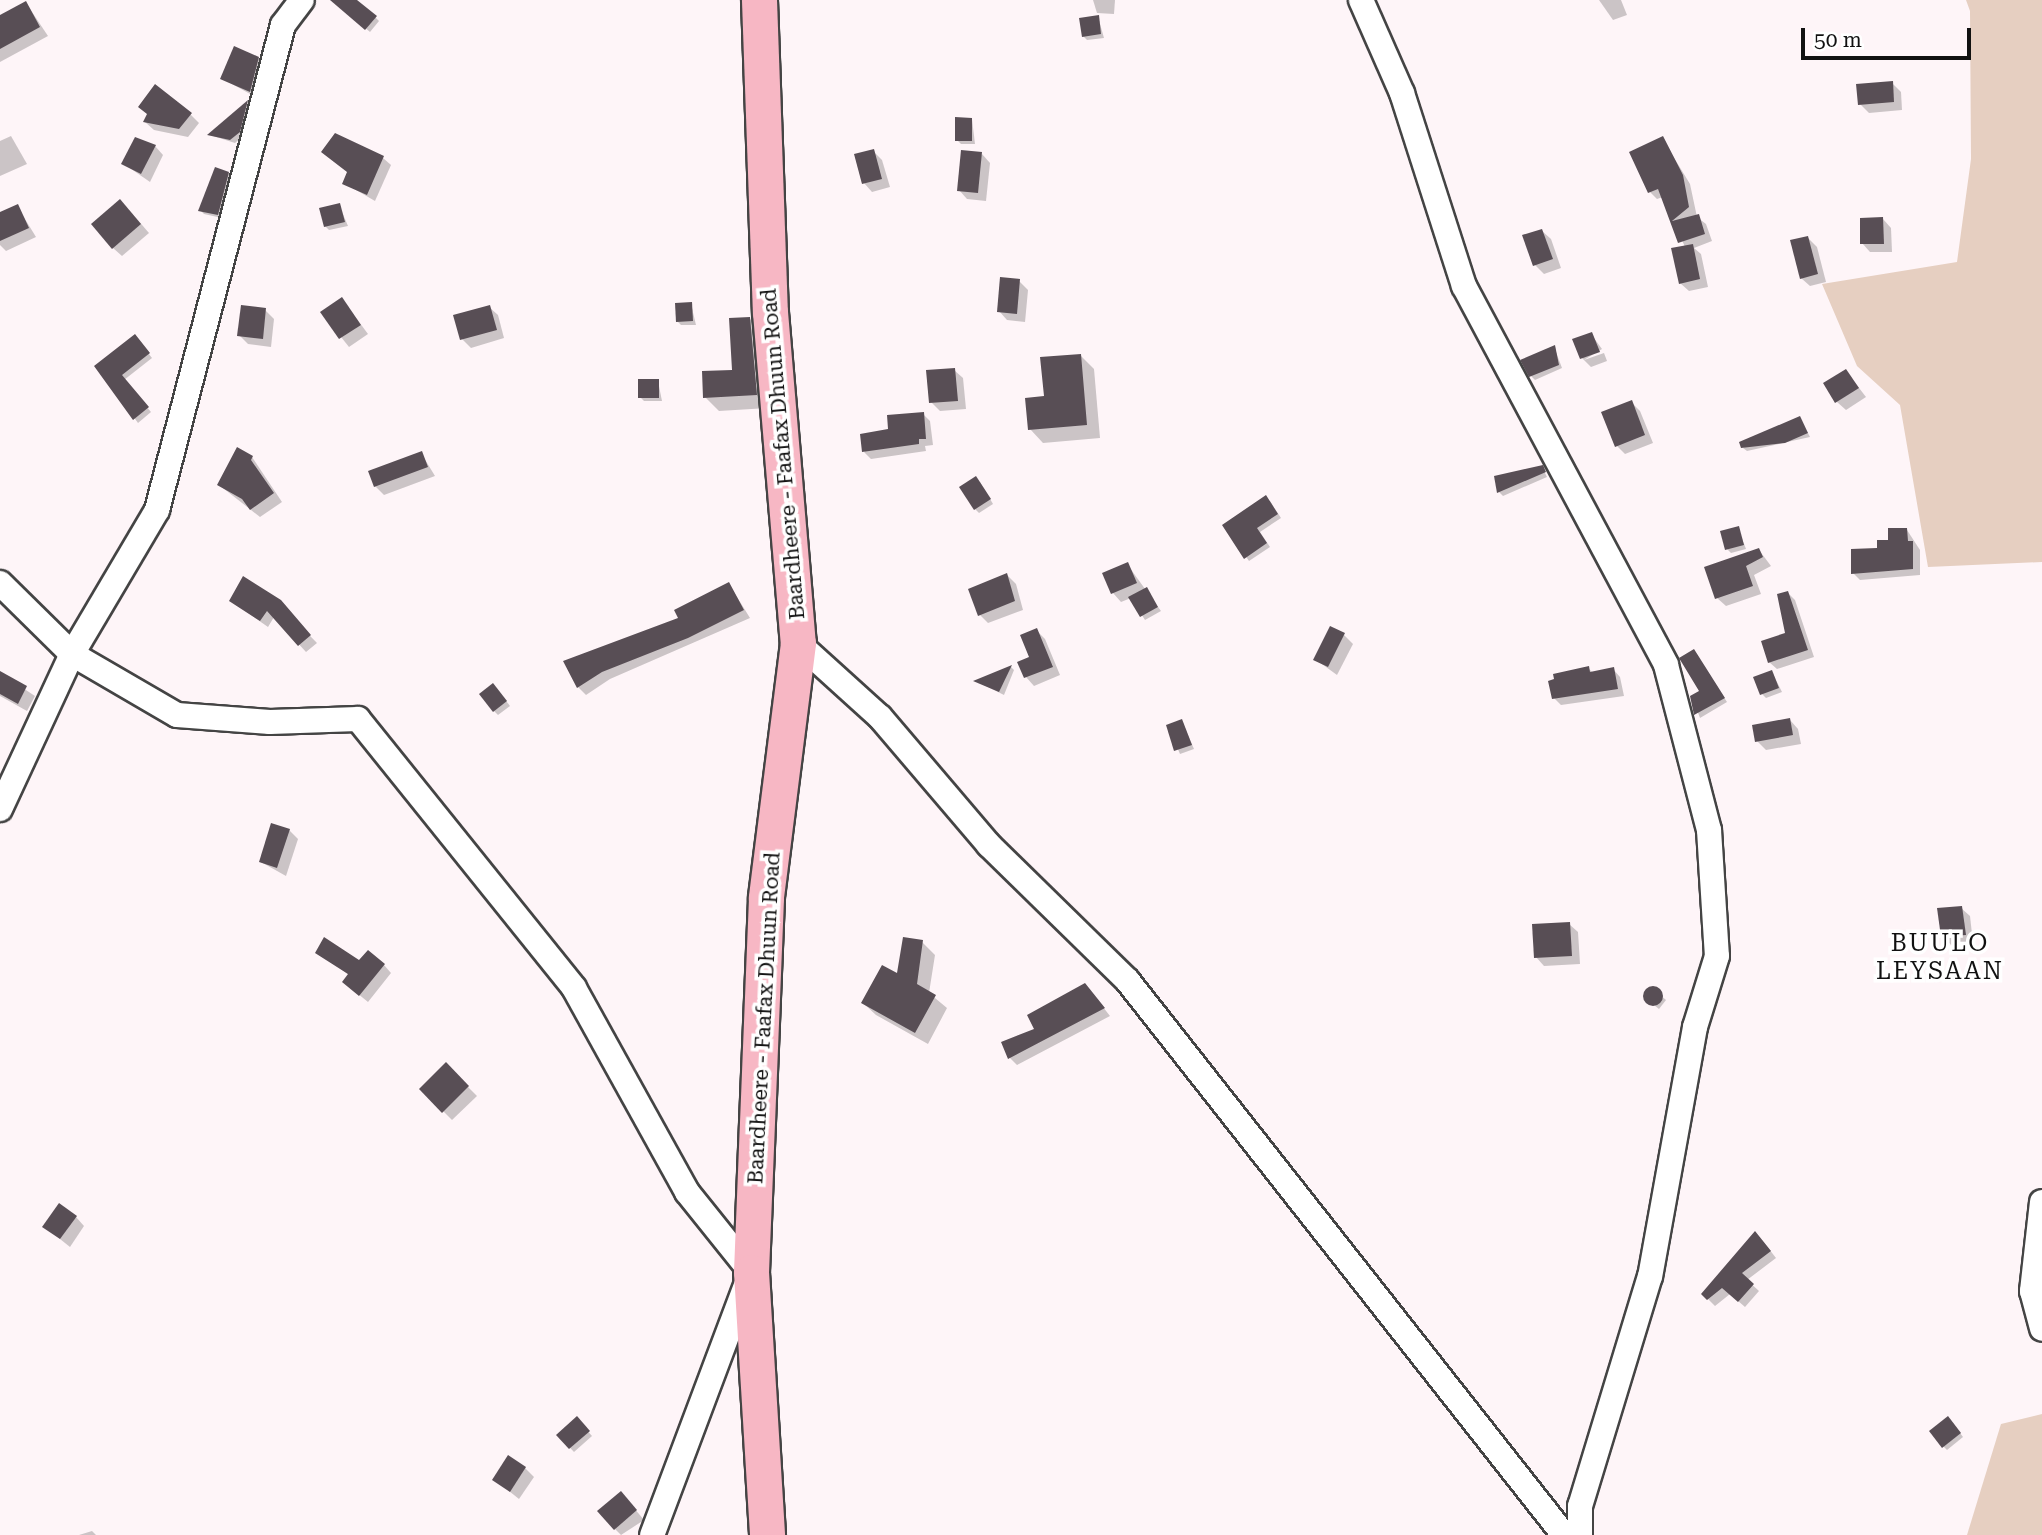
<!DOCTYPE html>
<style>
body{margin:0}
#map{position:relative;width:2042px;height:1535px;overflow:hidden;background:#fef5f8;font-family:"Roboto Serif",serif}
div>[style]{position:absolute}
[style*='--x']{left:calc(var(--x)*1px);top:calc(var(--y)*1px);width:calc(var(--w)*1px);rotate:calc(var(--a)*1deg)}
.green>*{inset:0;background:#e6cfc1}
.shadow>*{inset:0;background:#0003}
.building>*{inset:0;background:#584e55}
.round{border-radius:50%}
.roads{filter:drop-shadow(2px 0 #444) drop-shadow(-2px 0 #444) drop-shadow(0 2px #444) drop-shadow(0 -2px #444)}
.street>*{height:24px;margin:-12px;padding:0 12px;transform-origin:12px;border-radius:12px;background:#fff}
.secondary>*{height:35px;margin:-17.5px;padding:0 17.5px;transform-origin:17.5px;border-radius:17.5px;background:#f7b7c4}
span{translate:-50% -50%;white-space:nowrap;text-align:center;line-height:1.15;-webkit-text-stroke:7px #fff;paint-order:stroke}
.street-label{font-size:21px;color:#111}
.quarter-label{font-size:24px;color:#111;letter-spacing:2px}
.scale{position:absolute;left:1801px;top:28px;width:170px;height:32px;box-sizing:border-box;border:4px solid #111;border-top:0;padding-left:9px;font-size:21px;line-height:24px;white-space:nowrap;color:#111;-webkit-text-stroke:5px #fff;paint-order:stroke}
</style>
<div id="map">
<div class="green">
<div style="clip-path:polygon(1966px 0,2042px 0,2042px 562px,1928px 567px,1900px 405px,1857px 366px,1822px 284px,1957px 262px,1971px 159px,1970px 11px)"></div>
<div style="clip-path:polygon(2042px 1414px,2042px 1535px,1967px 1535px,2001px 1424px)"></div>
</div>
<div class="shadow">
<div style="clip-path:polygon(1093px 0,1115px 0,1114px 14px,1097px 13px)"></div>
<div style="clip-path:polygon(1599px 0,1621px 0,1627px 15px,1613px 20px)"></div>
<div style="clip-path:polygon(26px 3px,48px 36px,0 62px,0 17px)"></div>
<div style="clip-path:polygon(349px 14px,375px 17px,379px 21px,370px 32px)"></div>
<div style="clip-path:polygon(1098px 17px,1104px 38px,1087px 40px,1083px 36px)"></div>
<div style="clip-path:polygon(258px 58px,267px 67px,259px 99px,223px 79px)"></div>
<div style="clip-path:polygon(1892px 83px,1901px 92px,1902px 110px,1869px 113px,1860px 104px)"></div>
<div style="clip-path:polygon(248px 102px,243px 136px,235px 143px,210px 135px)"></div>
<div style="clip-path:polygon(190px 114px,199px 123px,188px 137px,154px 130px,145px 122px)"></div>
<div style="clip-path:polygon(972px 119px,975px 144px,961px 144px,957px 140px)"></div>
<div style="clip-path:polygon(11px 136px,27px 164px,0 176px,0 141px)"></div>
<div style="clip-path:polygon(1662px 138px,1690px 184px,1697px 217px,1706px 224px,1712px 241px,1694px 248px,1701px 254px,1708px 287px,1689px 291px,1680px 283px,1685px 247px,1663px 197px,1657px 199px,1650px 192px)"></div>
<div style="clip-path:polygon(155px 146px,163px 155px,150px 182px,124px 164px)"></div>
<div style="clip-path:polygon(873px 151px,882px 160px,890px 187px,872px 192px,864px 183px)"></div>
<div style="clip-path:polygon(982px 154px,990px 163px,986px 201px,967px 199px,959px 190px)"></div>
<div style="clip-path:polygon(383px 158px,391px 165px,375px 201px,344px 183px,348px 173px)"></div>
<div style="clip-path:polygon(228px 173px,232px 177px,222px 218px,204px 214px,200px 210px)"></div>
<div style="clip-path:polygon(339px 205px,348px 226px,329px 230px,325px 226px)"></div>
<div style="clip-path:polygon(17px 206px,36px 237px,6px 251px,0 245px,0 214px)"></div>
<div style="clip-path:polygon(129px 210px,149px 233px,122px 256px,113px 248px)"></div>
<div style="clip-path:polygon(1883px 219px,1891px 228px,1892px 252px,1870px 252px,1862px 243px)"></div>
<div style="clip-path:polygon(1542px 231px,1551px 239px,1561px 268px,1544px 274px,1535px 265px)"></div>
<div style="clip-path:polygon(1808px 238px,1817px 247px,1826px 282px,1810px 286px,1801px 278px)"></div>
<div style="clip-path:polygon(1019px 281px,1028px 290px,1025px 322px,1007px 320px,999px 311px)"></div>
<div style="clip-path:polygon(342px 299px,368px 334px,349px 347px,322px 313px)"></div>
<div style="clip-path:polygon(691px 304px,696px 325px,681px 325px,677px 321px)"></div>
<div style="clip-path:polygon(489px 307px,498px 315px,504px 338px,471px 348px,462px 339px)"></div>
<div style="clip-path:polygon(265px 310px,274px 319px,271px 347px,248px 344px,239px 335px)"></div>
<div style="clip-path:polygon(750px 319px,763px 332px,770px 408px,719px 411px,705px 397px,733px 371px)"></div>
<div style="clip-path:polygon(1591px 334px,1602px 349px,1584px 360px,1604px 353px,1607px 361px,1591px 367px,1582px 358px)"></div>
<div style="clip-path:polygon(138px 340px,152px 358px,124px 380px,151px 412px,138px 423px,97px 366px)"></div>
<div style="clip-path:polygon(1554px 347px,1562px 368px,1535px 380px,1531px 376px)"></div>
<div style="clip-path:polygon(1081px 356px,1094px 369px,1100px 438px,1043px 443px,1030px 429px,1046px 398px)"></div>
<div style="clip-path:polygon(954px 370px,963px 378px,966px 409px,940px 411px,931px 402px)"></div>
<div style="clip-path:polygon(1846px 371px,1866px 397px,1846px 410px,1837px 402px)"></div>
<div style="clip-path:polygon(658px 381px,662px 401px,644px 401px,640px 397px)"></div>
<div style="clip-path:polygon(1631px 402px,1640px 411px,1653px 443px,1625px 454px,1617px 446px)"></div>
<div style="clip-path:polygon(923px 414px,930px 421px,933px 445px,925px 446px,926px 451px,871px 459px,864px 452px,890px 431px)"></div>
<div style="clip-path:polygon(1800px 418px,1810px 437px,1747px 451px,1743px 448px)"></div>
<div style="clip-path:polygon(421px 453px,435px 476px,384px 495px,375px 486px)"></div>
<div style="clip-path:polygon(252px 457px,282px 502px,260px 517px,219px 485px)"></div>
<div style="clip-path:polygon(1543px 469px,1547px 477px,1503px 496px,1499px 492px,1496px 477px)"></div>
<div style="clip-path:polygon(980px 482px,993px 504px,979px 513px,975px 509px)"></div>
<div style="clip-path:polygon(1270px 501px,1281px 518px,1260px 532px,1270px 547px,1249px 561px,1224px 525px)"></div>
<div style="clip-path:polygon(1738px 528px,1746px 549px,1731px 553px,1727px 549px)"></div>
<div style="clip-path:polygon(1907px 530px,1920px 550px,1920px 575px,1860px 580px,1853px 573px)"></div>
<div style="clip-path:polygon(1759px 550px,1771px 566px,1754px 575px,1761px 594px,1726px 606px,1717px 598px)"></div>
<div style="clip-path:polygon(1127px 564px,1161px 611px,1145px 620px,1131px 598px,1121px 602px,1113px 593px)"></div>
<div style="clip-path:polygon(1007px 575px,1016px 584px,1023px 610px,988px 623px,980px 615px)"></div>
<div style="clip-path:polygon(729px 584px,750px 618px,610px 679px,586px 695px,578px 687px,566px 662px,681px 619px)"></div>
<div style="clip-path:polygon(1788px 593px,1795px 600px,1814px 657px,1777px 669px,1769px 662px,1787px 635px)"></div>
<div style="clip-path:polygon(270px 595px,317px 643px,306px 652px,274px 617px,268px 627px,231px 601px)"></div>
<div style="clip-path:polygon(1036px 630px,1045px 639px,1060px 675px,1034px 686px,1026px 677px)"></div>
<div style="clip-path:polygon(1344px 635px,1353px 644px,1337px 675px,1315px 659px)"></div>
<div style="clip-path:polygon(1694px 651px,1727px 702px,1700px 718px,1692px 697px,1702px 691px)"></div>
<div style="clip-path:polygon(1011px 667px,1014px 670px,1004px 695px,976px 681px)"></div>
<div style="clip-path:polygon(1588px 668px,1593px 673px,1613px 669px,1620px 677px,1624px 696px,1561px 705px,1554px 698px,1556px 680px)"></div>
<div style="clip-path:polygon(1772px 672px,1782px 692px,1766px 698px,1762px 694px)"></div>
<div style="clip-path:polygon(0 673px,35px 696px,27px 711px,0 696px)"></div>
<div style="clip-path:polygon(497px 689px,510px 706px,498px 715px,494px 711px)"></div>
<div style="clip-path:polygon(1790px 720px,1798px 729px,1801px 744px,1766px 750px,1757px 741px)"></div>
<div style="clip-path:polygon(1182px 721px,1194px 749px,1180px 754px,1168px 726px)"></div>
<div style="clip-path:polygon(289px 830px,298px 839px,286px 876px,261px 862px)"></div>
<div style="clip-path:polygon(1961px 908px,1970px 916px,1973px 943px,1951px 945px,1943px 936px)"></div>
<div style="clip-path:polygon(1569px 924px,1578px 932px,1580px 964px,1544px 966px,1536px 957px)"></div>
<div style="clip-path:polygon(922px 942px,935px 955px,929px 993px,947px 1008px,928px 1044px,876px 1015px,863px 1003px,899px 976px)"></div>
<div style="clip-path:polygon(317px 952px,384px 965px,391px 973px,368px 1002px,352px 989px,349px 975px)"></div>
<div style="clip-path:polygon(1652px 988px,1666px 1000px,1659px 1009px,1645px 998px)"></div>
<div style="clip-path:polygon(1092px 993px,1110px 1016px,1017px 1065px,1010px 1058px,1003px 1043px,1037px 1029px)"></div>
<div style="clip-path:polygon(446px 1065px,477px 1096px,452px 1120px,421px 1089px)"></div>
<div style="clip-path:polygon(76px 1217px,84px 1226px,70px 1247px,45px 1227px)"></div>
<div style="clip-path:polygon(1762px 1240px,1776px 1258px,1747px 1280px,1759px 1291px,1745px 1307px,1730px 1294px,1715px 1306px,1703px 1294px)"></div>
<div style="clip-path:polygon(577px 1419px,592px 1436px,574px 1452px,558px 1435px)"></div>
<div style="clip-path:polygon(1952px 1422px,1963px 1437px,1947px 1450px,1943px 1446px)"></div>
<div style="clip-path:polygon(525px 1468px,534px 1477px,519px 1499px,494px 1479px)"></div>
<div style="clip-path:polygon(629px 1502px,644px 1520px,621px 1535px,615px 1529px)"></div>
<div style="clip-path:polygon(92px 1531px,96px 1535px,79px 1535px)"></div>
</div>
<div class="building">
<div style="clip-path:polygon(330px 0,357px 0,377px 16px,365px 30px)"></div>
<div style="clip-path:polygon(26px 1px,40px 27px,0 49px,0 15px)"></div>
<div style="clip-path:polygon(1099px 15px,1101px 34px,1082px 37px,1079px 18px)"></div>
<div style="clip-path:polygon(234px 46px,259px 57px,250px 92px,220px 79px)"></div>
<div style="clip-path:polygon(1893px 81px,1894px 102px,1858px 105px,1856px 84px)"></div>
<div style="clip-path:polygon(155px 84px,192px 113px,179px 129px,143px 122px,147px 114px,138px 107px)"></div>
<div style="clip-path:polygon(248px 100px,240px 132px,230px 140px,207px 135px)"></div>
<div style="clip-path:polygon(955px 117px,972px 118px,972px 141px,955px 141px)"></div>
<div style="clip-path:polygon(335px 133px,384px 156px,367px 195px,342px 184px,347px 172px,321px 152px)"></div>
<div style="clip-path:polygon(1663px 136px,1683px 175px,1689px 207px,1672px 221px,1699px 214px,1705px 234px,1678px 243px,1658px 189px,1648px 193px,1629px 152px)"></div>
<div style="clip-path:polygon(135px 137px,156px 145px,141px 174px,121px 164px)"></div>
<div style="clip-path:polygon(874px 149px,882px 179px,862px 184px,854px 154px)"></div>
<div style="clip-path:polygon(961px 150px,982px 152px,978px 193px,957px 191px)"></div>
<div style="clip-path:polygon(215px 167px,229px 172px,218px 215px,198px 211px)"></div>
<div style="clip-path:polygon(120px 199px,141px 224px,112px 249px,91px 224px)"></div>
<div style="clip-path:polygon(340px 203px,345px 222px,324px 227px,319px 208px)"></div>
<div style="clip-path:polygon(18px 204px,29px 228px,0 241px,0 212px)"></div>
<div style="clip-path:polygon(1883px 217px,1884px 244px,1860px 244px,1860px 218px)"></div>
<div style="clip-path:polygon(1542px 229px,1553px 259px,1533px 266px,1522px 235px)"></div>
<div style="clip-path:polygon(1808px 236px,1818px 274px,1800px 279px,1790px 240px)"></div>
<div style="clip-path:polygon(1693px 244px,1700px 279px,1679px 284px,1671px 248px)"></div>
<div style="clip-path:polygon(1000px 277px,1020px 279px,1017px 314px,997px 312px)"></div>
<div style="clip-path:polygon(342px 297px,361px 325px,339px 339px,320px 312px)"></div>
<div style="clip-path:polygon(692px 302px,693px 321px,676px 322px,675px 303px)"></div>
<div style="clip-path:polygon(241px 305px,266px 308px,263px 339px,237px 336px)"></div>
<div style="clip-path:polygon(490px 305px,497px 330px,460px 340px,453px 315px)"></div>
<div style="clip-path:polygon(750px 317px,757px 395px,703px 398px,702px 371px,732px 370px,729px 318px)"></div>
<div style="clip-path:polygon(1592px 332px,1600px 352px,1580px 359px,1572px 339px)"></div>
<div style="clip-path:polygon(135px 334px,150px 353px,122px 375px,149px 407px,133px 420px,94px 366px)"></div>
<div style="clip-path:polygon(1555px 345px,1559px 365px,1529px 377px,1520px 360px)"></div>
<div style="clip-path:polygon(1081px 354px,1087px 425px,1028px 430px,1025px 398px,1044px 396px,1040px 357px)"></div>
<div style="clip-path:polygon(955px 368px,958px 401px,929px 403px,926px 370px)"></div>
<div style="clip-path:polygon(1846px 369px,1859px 388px,1835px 403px,1823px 383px)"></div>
<div style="clip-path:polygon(638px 379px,659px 379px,659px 398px,638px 398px)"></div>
<div style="clip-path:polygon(1632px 400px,1645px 435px,1615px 447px,1601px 412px)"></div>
<div style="clip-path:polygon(924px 412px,926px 439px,919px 439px,919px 444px,862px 452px,860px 434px,888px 429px,887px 415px)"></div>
<div style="clip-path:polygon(1800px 416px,1808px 433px,1785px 443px,1741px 448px,1739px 442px)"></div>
<div style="clip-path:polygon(237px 447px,253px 456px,251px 460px,274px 493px,250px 510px,242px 499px,217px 485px)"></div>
<div style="clip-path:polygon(422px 451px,428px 467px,374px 487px,368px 471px)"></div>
<div style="clip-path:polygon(1543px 465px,1546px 472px,1497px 493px,1494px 476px)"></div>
<div style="clip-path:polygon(976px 476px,991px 499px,974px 510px,959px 487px)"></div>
<div style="clip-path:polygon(1266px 495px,1278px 514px,1257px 528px,1267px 543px,1244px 559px,1222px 525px)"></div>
<div style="clip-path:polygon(1739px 526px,1744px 545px,1725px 550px,1720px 531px)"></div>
<div style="clip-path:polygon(1888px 528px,1907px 528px,1908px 541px,1913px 541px,1913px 569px,1851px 574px,1851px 549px,1877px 548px,1877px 540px,1888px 540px)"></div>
<div style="clip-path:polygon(1759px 548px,1763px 557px,1746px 566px,1753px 586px,1715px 599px,1704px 567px)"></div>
<div style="clip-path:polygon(1128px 562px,1137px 583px,1111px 594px,1102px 573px)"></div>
<div style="clip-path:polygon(1007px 573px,1015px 601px,978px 616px,968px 589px)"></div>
<div style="clip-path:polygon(243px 576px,281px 600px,311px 635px,298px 646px,267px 611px,260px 621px,229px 601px)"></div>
<div style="clip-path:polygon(729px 582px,744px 610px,688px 638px,602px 672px,577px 688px,563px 661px,678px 618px,674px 610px)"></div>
<div style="clip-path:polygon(1147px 587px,1158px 607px,1140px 617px,1128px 597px)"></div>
<div style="clip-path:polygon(1788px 591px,1808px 650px,1768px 663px,1761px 641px,1785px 633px,1777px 594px)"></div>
<div style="clip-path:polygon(1330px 626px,1345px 633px,1328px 667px,1313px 660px)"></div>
<div style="clip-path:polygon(1037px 628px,1053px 667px,1024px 678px,1017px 662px,1029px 657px,1020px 635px)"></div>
<div style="clip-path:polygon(1694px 649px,1725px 698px,1694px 715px,1690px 696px,1699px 691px,1679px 658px)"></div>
<div style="clip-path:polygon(1012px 665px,999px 692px,973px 681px)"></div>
<div style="clip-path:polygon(1589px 666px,1590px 672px,1614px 667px,1618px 689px,1552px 699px,1548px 681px,1554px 679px,1553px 674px)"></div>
<div style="clip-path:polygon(1772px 670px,1779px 688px,1760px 695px,1753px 677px)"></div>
<div style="clip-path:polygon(0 671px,27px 686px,18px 704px,0 694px)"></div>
<div style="clip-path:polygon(493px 683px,507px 701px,493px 712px,479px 694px)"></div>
<div style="clip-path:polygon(1790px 718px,1793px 735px,1755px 742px,1752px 725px)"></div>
<div style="clip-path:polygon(1182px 719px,1192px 745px,1174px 751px,1166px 725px)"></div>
<div style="clip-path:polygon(271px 823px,290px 829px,277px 868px,259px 862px)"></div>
<div style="clip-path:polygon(1962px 906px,1966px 935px,1941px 937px,1937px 908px)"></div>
<div style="clip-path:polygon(1570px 922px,1572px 956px,1534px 958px,1532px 924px)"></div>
<div style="clip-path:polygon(324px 937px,359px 960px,368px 950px,385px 964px,359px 996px,342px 982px,348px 974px,315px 953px)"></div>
<div style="clip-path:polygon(903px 937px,923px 940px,917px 984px,936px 995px,915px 1033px,861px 1003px,882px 965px,897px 973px)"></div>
<div style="clip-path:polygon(1085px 983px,1105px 1008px,1008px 1059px,1001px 1042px,1034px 1029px,1027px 1015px)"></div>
<div class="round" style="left:1643px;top:986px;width:20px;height:20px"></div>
<div style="clip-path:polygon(446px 1062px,469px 1086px,442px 1113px,419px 1089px)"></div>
<div style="clip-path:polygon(59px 1203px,77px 1216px,60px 1239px,42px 1227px)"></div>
<div style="clip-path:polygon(1755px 1231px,1771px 1251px,1742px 1273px,1754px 1284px,1738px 1302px,1722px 1288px,1707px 1300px,1701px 1294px)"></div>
<div style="clip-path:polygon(577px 1416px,590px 1431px,569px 1449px,556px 1435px)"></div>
<div style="clip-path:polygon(1948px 1416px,1961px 1433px,1942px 1448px,1929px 1431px)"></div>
<div style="clip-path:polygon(508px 1455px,526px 1467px,510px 1492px,492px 1480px)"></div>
<div style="clip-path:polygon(621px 1491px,637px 1510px,614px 1530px,597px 1511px)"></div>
</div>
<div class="roads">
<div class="street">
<div style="--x:1361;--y:0;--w:102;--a:66.2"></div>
<div style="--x:1402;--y:93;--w:203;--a:72.2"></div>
<div style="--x:1464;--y:286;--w:429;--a:61.9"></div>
<div style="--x:1666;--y:665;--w:171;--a:75.4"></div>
<div style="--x:1709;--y:830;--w:126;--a:86.4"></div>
<div style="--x:1717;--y:956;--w:74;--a:107.2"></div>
<div style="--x:1695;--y:1027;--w:253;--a:100.2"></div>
<div style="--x:1650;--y:1276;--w:240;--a:106.9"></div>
<div style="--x:1580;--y:1506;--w:29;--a:90"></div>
<div style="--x:0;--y:583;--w:101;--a:44.6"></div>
<div style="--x:72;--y:654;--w:121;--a:30.2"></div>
<div style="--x:177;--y:715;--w:93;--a:4.3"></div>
<div style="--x:270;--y:722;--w:88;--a:-2"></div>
<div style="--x:358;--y:719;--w:345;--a:51.2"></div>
<div style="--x:574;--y:988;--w:233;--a:61"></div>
<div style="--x:687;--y:1192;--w:102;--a:51.3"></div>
<div style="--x:751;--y:1272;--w:281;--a:110.6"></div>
<div style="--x:798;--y:643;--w:110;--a:42.1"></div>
<div style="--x:880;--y:717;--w:168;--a:49.6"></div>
<div style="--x:989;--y:845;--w:193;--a:44.4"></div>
<div style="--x:1127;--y:980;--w:706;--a:51.78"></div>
<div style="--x:0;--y:809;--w:171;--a:-65.1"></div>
<div style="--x:72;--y:654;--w:167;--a:-59.4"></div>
<div style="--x:157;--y:510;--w:501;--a:-75.44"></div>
<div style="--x:283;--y:25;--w:31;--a:-53"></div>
<div style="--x:2042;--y:1202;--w:90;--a:96.4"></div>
<div style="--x:2032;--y:1291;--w:39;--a:75"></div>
</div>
<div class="secondary">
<div style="--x:759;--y:0;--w:312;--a:88"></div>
<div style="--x:770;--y:312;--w:332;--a:85.2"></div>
<div style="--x:798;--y:643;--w:257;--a:97.2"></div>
<div style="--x:766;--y:898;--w:374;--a:92.3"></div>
<div style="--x:751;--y:1272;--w:263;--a:86.5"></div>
</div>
</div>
<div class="street-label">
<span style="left:783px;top:454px;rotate:-95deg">Baardheere - Faafax Dhuun Road</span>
<span style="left:764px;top:1018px;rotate:-87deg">Baardheere - Faafax Dhuun Road</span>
</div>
<div class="quarter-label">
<span style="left:1940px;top:958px">BUULO<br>LEYSAAN</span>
</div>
<div class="scale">50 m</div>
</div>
